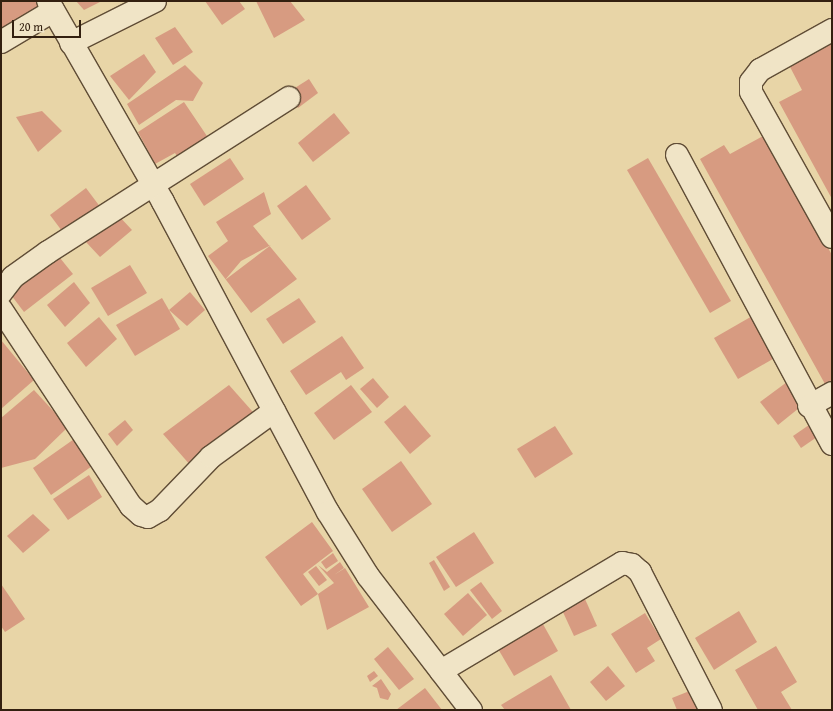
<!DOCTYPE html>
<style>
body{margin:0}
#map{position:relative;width:833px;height:711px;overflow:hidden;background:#e8d5a7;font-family:"Gentium Book Plus",serif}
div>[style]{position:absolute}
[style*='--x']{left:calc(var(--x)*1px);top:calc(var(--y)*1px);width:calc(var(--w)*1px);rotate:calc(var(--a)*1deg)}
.building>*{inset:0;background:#d79b81}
.roads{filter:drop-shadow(1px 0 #604d36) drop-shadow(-1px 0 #604d36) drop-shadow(0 1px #604d36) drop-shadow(0 -1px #604d36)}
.minor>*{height:22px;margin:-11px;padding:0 11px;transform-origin:11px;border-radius:11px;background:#f0e4c6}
span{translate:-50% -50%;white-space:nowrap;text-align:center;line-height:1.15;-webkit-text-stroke:3px #f0e4c6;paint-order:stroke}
.frame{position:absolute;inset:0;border:2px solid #332010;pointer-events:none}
.scale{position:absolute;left:12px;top:20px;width:69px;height:18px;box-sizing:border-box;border:2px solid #332010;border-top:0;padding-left:5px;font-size:12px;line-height:14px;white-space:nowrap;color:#332010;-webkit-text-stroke:3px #f0e4c6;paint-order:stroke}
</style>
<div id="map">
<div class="building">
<div style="clip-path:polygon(1px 1px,38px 1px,43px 9px,1px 35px)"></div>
<div style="clip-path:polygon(76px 1px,102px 1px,84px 10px)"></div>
<div style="clip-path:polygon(205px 1px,239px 1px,245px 9px,222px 25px)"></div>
<div style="clip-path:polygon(256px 1px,290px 1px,305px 20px,274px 38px)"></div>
<div style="clip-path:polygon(175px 27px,193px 52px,173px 65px,155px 38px)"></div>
<div style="clip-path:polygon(832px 41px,832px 199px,779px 102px,802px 90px,789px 65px)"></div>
<div style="clip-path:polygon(144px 54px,156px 72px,129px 100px,110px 76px)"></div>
<div style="clip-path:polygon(185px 65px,203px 83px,193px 101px,176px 100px,139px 125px,127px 104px)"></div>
<div style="clip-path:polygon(309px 79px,318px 93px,298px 108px,287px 93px)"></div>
<div style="clip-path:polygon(184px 102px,211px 142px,179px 159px,175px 153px,155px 164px,138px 132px)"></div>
<div style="clip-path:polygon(42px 111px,62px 131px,38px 152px,16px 117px)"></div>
<div style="clip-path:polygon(334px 113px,350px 133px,313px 162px,298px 143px)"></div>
<div style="clip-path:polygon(765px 135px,832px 255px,832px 380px,825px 384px,700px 159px,724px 145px,730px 154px)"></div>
<div style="clip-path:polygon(230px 158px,244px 179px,204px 206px,190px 184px)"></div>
<div style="clip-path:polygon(648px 158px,731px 301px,710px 313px,627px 170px)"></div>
<div style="clip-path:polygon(306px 185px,331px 219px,302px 240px,277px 206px)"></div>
<div style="clip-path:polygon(86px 188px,101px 208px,65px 235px,50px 215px)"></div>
<div style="clip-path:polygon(evenodd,264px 192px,271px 214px,253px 226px,297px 279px,251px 313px,208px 256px,228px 241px,216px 222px,264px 192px,271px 245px,225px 280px,241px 261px,271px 245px)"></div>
<div style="clip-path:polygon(117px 214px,132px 230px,100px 257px,85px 241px)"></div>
<div style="clip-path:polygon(56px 253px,73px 274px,24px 312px,8px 291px)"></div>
<div style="clip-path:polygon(130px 265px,147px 293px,108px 316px,91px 288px)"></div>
<div style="clip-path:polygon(74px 282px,90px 303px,65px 327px,47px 305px)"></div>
<div style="clip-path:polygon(190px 292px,205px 310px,187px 326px,169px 310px)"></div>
<div style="clip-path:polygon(162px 298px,180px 329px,135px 356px,116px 325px)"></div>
<div style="clip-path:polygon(299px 298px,316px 322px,283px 344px,266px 319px)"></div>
<div style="clip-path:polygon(754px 315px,778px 356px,738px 379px,714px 338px)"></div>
<div style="clip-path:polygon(99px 317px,117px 339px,86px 367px,67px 343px)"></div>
<div style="clip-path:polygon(342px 336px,364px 368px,346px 380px,341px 372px,306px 395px,290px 371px)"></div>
<div style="clip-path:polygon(1px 340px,34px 380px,1px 409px)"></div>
<div style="clip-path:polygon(373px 378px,389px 397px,377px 408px,360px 389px)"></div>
<div style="clip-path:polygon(787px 382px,804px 404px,778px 425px,760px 402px)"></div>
<div style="clip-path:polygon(229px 385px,261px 421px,198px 474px,163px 434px)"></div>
<div style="clip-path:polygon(351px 385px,372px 412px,334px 440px,314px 413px)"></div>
<div style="clip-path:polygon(34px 390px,68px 427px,35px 459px,1px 468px,1px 418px)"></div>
<div style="clip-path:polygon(405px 405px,431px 436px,410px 454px,384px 422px)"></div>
<div style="clip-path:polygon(125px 420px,133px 430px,117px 446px,108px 434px)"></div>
<div style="clip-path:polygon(809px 425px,817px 437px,801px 448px,793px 436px)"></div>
<div style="clip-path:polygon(555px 426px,573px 454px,535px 478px,517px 449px)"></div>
<div style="clip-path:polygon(77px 437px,95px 464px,51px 495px,33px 468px)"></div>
<div style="clip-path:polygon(401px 461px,432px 504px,392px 532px,362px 489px)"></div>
<div style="clip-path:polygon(89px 475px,102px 497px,68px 520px,53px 499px)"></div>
<div style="clip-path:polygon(33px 514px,50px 530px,23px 553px,7px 536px)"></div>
<div style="clip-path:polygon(312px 522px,333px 551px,303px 574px,318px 594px,301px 606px,265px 557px)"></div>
<div style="clip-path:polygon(474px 532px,494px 563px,456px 587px,436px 557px)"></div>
<div style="clip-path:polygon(333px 553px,338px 561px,326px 569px,321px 562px)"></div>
<div style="clip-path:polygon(434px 560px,450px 587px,444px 591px,429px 563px)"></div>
<div style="clip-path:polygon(340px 562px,344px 568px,334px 575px,345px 568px,369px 607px,327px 630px,318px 594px,334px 583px,318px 565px,327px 572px)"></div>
<div style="clip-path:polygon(316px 566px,327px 580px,319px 586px,308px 572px)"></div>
<div style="clip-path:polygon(481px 582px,502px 611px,492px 619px,470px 590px)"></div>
<div style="clip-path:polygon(1px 584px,25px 619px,5px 632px,1px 626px)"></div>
<div style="clip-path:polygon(468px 593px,487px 615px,463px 636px,444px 614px)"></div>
<div style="clip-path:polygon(585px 599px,597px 626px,574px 636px,562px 610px)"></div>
<div style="clip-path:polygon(739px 611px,757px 642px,714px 670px,695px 638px)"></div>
<div style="clip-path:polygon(645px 613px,661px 639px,647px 648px,655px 661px,636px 673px,611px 634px)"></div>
<div style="clip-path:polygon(539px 617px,558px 651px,514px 676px,494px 642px)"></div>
<div style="clip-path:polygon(776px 646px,797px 682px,781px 692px,792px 710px,758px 710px,735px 670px)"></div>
<div style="clip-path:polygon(388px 647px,414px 679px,399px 690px,374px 659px)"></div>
<div style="clip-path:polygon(608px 666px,625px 686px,606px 701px,590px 682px)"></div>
<div style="clip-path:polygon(374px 671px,378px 676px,370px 682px,367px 676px)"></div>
<div style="clip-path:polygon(551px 675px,571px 710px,505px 710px,501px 705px)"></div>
<div style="clip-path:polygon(381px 679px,391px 694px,388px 700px,380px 698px,377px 688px,372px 686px)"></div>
<div style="clip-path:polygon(425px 688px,442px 710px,396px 710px)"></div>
<div style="clip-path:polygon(697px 688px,706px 710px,677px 710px,672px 698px)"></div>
</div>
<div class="roads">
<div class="minor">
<div style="--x:48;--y:1;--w:232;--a:60.2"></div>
<div style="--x:163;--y:202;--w:351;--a:62"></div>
<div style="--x:328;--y:512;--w:75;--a:58"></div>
<div style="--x:368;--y:576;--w:169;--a:52.5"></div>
<div style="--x:832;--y:30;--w:82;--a:150.9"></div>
<div style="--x:760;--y:70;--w:15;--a:127"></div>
<div style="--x:751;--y:82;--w:10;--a:90"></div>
<div style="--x:751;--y:92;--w:166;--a:60.8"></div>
<div style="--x:1;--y:42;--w:61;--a:-30.8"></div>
<div style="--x:71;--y:43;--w:94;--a:-26.6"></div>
<div style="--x:677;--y:155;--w:328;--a:61.8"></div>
<div style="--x:1;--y:293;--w:20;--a:-53"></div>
<div style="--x:13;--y:277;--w:43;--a:-35.5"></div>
<div style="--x:48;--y:252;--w:286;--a:-32.6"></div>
<div style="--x:1;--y:309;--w:236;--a:56.6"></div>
<div style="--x:131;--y:506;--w:13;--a:42"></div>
<div style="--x:141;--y:515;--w:7;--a:16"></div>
<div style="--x:148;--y:517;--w:14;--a:-30"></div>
<div style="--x:160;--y:510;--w:74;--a:-46.1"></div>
<div style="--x:211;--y:457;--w:78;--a:-36.1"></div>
<div style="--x:809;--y:406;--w:26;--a:-29"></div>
<div style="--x:441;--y:671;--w:211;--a:-30.8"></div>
<div style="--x:622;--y:563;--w:10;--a:11"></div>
<div style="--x:632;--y:565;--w:11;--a:41"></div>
<div style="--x:640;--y:572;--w:155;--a:62.8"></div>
</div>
</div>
<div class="frame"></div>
<div class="scale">20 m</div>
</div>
